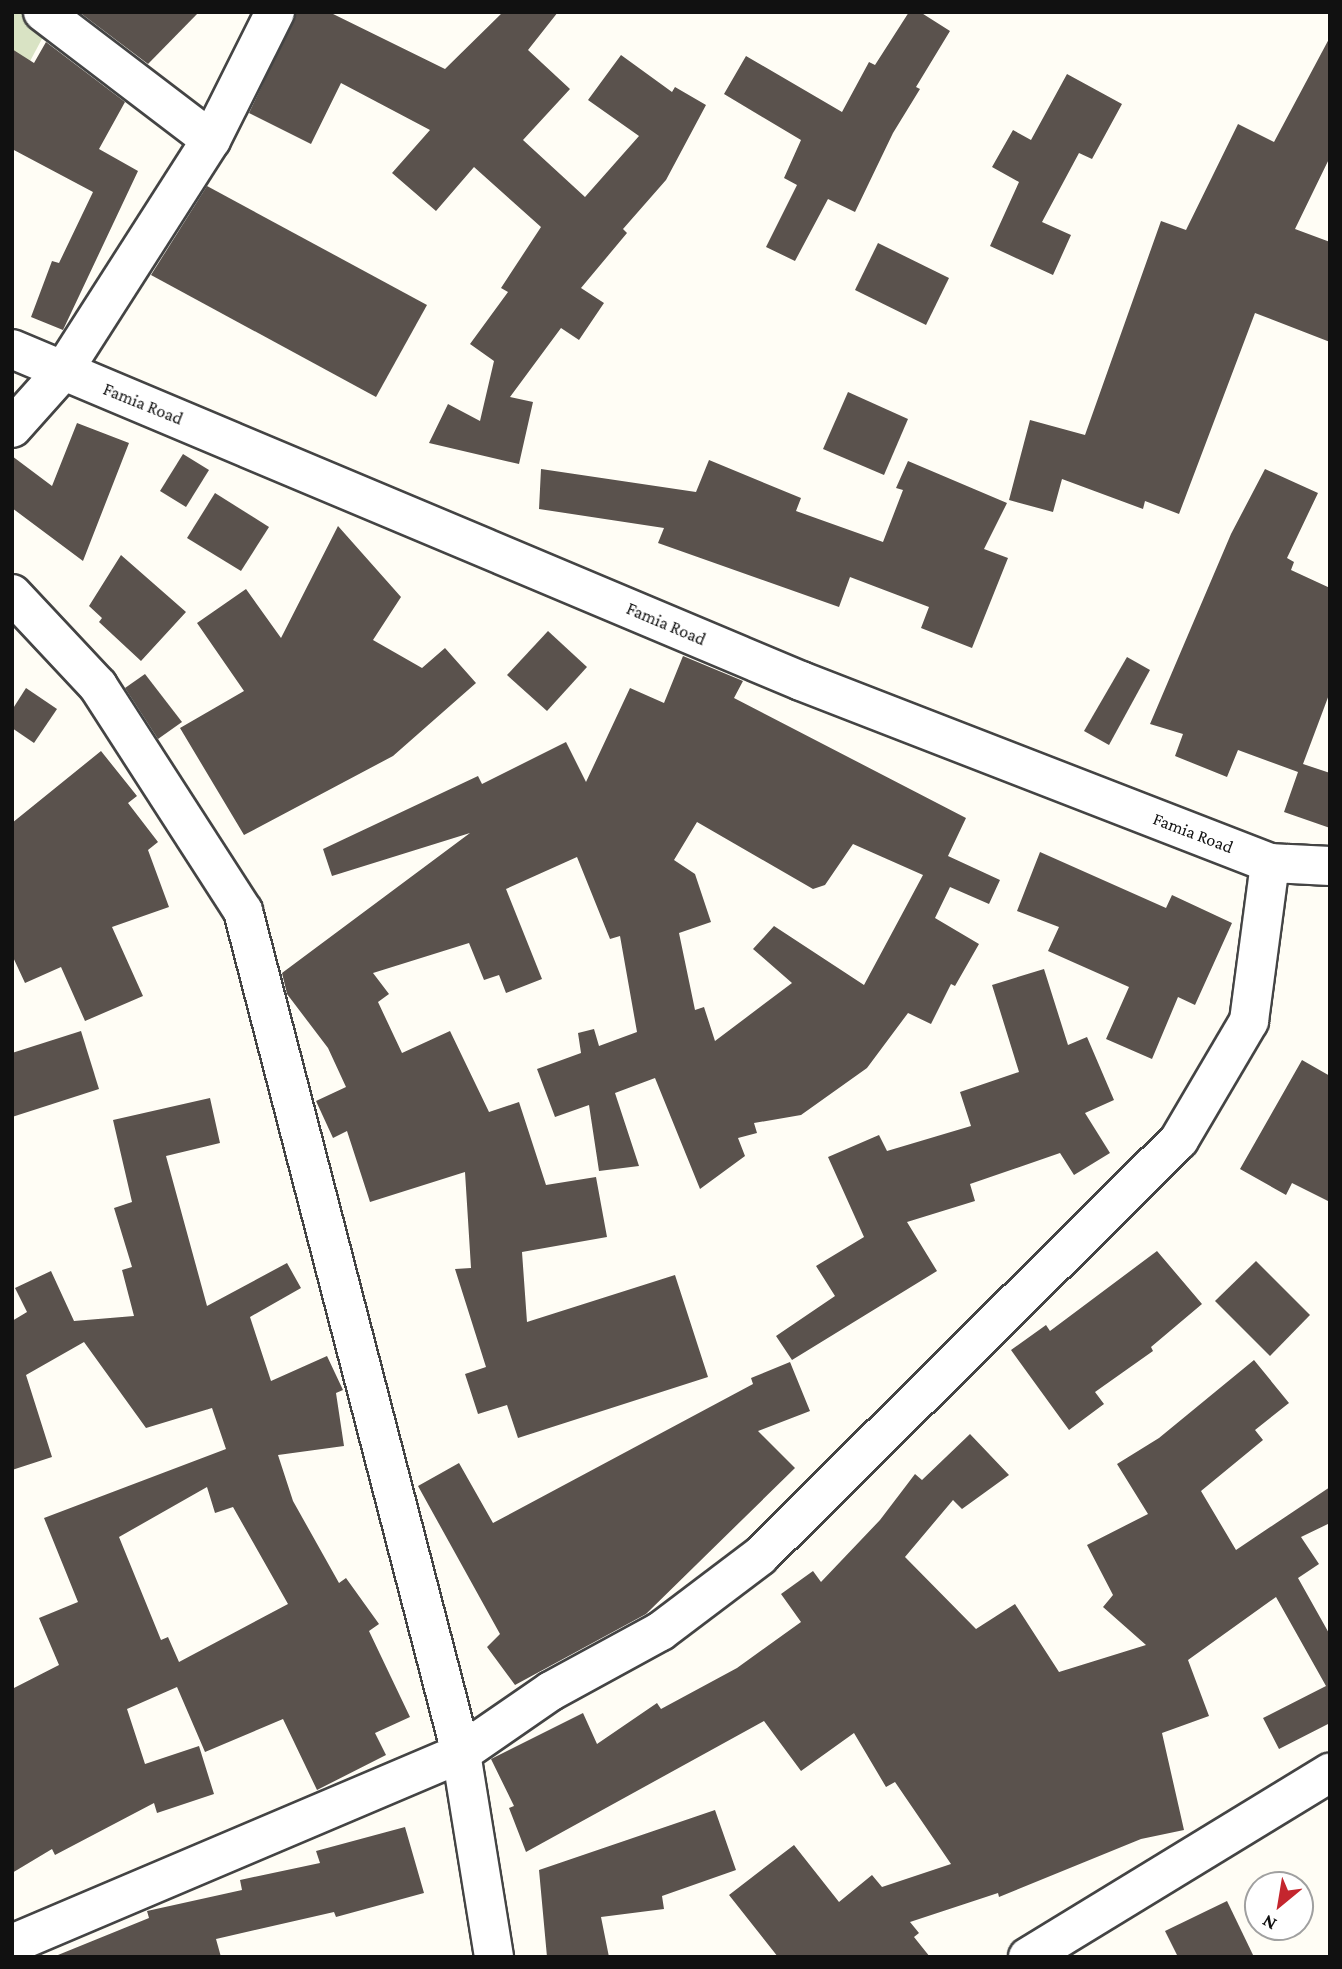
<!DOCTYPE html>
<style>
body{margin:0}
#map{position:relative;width:1342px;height:1969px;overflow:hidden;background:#fffdf5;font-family:"Crimson Pro",serif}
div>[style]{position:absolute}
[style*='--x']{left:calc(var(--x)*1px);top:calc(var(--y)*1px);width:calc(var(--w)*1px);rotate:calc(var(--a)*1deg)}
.cemetery>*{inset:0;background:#d9e3c4}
.building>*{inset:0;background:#5a524d}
.roads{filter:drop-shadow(2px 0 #444) drop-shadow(-2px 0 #444) drop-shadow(0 2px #444) drop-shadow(0 -2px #444)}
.street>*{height:38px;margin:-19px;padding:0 19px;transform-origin:19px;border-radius:19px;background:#fff}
span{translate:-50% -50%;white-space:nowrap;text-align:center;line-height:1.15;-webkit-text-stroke:7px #fff;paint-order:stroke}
.street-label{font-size:18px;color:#111}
.frame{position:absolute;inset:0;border:14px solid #111;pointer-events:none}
.north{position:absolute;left:1244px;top:1871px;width:70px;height:70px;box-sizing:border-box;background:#fff;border:2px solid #a0a0a0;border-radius:50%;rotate:210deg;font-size:19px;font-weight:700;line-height:28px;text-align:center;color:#111}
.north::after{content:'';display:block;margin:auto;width:24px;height:32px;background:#c4262e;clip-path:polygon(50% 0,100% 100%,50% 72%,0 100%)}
</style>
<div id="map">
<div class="cemetery">
<div style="clip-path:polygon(12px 12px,21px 12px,44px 35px,12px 95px)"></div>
</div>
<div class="building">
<div style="clip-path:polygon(79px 12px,199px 12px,148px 64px)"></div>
<div style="clip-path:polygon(297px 12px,329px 12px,445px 69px,503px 12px,558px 12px,528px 50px,570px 89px,523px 140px,585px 197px,639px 136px,588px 100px,621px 55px,672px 92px,675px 87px,706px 105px,666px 180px,623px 229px,627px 233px,581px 288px,604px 303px,579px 340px,561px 328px,510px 397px,533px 402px,519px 464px,429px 443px,448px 404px,480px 421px,494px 361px,470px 344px,508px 292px,501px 288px,541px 227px,474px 167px,436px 211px,392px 173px,430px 130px,341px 83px,311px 144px,249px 113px)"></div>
<div style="clip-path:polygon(909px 12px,920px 12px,950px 31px,916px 87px,920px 89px,893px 133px,855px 212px,828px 199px,795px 261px,766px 247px,797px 185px,784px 178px,801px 140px,724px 94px,746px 56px,842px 112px,869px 62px,875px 65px)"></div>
<div style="clip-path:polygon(1330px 37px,1330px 157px,1295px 229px,1330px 242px,1330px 342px,1255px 313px,1179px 514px,1145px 501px,1143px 509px,1062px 479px,1053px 512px,1009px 500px,1030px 420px,1085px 435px,1161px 221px,1186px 230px,1238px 124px,1274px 142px)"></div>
<div style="clip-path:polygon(46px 42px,125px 102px,99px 149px,138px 171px,63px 330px,31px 317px,52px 261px,59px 263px,93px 192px,12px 149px,12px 49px,34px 63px)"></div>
<div style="clip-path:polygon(1067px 74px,1122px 104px,1092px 159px,1079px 153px,1042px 222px,1071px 235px,1053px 275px,990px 246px,1019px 182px,992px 167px,1013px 130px,1031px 140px)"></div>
<div style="clip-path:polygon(207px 186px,427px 305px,376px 397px,151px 275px)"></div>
<div style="clip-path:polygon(878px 243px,949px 278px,926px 325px,855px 290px)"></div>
<div style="clip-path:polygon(848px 392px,908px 419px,884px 475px,823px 449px)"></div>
<div style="clip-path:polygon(77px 423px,129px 443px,83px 561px,12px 508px,12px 456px,52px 486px)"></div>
<div style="clip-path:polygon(183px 454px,209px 470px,186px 507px,160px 491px)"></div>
<div style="clip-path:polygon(709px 460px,801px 498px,796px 511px,883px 542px,903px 490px,896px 488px,908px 461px,1007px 503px,984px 549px,1008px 558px,972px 648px,921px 628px,929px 607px,850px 577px,839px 607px,658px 543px,664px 528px,539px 509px,541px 469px,696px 492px)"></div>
<div style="clip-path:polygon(1265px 469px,1318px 493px,1287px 558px,1294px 562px,1291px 570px,1330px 588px,1330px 692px,1303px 764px,1330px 773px,1330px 828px,1284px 812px,1298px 772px,1238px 750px,1227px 777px,1175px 756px,1183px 734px,1150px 724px,1231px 534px)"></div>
<div style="clip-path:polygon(215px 493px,269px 527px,241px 571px,187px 538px)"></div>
<div style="clip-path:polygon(338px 526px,401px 597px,373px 640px,422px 668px,445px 648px,476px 683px,393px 756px,244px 835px,180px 728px,244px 691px,197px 623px,246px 589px,281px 638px)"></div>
<div style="clip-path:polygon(121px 555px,186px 612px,141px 661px,99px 622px,102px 618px,89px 606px)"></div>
<div style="clip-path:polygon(548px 631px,587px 667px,547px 711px,507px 675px)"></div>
<div style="clip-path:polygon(evenodd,683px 656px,743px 681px,734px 698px,966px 818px,948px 856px,1000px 880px,989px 904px,950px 887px,935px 918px,979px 944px,955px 986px,951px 984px,931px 1024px,908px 1013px,867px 1068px,801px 1115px,754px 1123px,757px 1133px,738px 1138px,745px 1156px,700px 1189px,655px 1078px,615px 1093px,639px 1166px,599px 1171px,589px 1105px,555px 1117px,537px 1069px,581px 1053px,578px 1033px,594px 1029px,599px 1046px,637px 1032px,620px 936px,610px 939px,577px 857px,506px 889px,542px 979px,506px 993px,499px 975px,484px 980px,469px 943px,373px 973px,389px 994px,378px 1002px,402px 1053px,450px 1031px,489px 1112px,519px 1102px,546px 1185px,596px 1177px,607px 1237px,522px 1252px,527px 1322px,675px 1275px,708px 1377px,518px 1438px,507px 1405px,478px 1414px,465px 1374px,486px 1367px,455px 1269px,471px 1268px,465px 1172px,370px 1202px,347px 1131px,333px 1138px,316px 1101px,346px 1087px,328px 1048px,287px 994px,282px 973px,470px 833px,332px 876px,323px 849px,478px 776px,482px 784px,566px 742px,586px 782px,630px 688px,664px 703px,683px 656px,697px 822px,813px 889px,825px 885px,853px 844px,923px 875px,864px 985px,774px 926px,753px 949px,792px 983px,715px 1041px,704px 1007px,695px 1010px,679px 933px,711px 922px,695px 874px,674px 860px,697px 822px)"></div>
<div style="clip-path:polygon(1127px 657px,1150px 670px,1109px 745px,1084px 731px)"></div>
<div style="clip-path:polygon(145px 674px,182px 722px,158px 739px,125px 688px)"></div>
<div style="clip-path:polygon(26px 688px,57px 709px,34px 743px,12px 728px,12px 710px)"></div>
<div style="clip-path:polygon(101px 751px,137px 796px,128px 803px,158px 842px,148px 850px,169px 907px,112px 927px,143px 996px,85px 1021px,61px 967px,25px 983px,12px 955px,12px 823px)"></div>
<div style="clip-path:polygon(1040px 852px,1166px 908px,1172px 895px,1232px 923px,1195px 1005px,1178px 997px,1152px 1059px,1106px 1039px,1129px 987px,1048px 951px,1059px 927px,1017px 911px)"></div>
<div style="clip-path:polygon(1044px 969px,1068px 1045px,1087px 1037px,1114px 1100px,1085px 1113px,1110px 1153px,1074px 1175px,1060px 1153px,970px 1184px,975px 1201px,907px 1222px,937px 1271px,792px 1360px,776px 1336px,835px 1296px,816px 1266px,864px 1237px,828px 1157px,879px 1135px,887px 1151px,971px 1126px,960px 1092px,1019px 1072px,992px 985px)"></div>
<div style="clip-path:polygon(81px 1031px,99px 1089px,12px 1117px,12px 1053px)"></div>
<div style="clip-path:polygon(1302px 1060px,1330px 1076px,1330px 1202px,1292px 1183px,1286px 1195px,1240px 1169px)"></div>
<div style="clip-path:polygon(evenodd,210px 1098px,220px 1143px,166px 1156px,207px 1306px,287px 1263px,301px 1288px,250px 1317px,271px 1381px,327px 1356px,343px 1390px,336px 1393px,344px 1446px,278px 1455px,293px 1501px,339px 1583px,346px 1578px,379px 1624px,369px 1631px,410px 1717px,375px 1733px,386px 1755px,317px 1790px,283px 1719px,205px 1752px,177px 1687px,127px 1709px,145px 1764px,199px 1746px,214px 1794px,157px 1813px,154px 1803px,55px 1855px,52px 1849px,12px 1873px,12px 1689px,59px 1665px,39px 1618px,78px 1602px,44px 1518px,226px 1449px,212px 1408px,146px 1428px,84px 1342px,26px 1375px,52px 1457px,12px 1470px,12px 1321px,27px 1312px,15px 1288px,51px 1271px,74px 1321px,134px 1316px,122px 1270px,132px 1267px,114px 1208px,132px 1202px,113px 1120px,210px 1098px,207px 1487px,215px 1513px,233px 1507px,288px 1604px,179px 1662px,168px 1637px,161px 1640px,119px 1537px,207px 1487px)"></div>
<div style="clip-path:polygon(1157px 1251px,1202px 1304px,1151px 1347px,1153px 1351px,1095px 1392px,1104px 1404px,1069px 1430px,1011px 1350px,1046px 1325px,1050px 1331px)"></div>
<div style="clip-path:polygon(1256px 1261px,1310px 1315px,1270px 1356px,1215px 1301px)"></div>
<div style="clip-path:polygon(1254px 1360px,1289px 1403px,1255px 1430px,1263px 1440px,1201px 1491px,1236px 1550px,1330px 1487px,1330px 1523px,1301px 1537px,1319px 1564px,1298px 1578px,1330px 1635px,1330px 1723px,1279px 1749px,1263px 1718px,1326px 1686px,1276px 1597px,1188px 1660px,1209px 1716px,1162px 1733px,1184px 1830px,1141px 1839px,999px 1897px,998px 1893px,910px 1922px,919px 1933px,914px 1937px,930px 1957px,778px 1957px,729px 1895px,794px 1845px,839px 1902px,872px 1875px,882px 1887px,951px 1864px,895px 1782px,886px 1787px,854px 1733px,801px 1771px,764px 1721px,526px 1852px,509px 1808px,514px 1806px,491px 1759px,583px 1713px,597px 1744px,657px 1703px,661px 1709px,737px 1668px,801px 1622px,781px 1594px,813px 1571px,821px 1582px,880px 1520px,915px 1474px,922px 1480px,970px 1434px,1009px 1475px,962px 1509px,953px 1500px,905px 1557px,976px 1629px,1015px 1604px,1059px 1672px,1146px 1645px,1103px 1607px,1113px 1595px,1087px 1545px,1148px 1514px,1117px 1464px,1159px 1438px)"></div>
<div style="clip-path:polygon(790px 1362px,810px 1411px,758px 1431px,795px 1468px,646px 1614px,515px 1685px,487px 1647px,500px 1634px,418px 1486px,459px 1463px,493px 1523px,753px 1384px,751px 1378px)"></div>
<div style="clip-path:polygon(715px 1810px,736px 1870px,662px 1896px,664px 1909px,601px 1917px,609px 1957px,547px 1957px,539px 1870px)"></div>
<div style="clip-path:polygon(405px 1827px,424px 1893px,336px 1917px,334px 1912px,216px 1939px,221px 1957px,53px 1957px,149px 1918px,147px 1911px,242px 1890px,240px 1880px,320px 1863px,316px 1851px)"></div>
<div style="clip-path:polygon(1227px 1901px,1254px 1957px,1178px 1957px,1165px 1931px)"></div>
</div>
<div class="roads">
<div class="street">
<div style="--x:43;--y:12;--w:211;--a:37.3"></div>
<div style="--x:12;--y:349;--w:856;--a:22.82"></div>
<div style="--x:801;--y:681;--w:503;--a:21.21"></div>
<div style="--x:1270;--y:863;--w:60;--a:2.9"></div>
<div style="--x:12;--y:428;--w:76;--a:-48.2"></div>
<div style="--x:63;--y:371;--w:274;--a:-57.4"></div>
<div style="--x:211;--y:140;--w:143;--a:-63.4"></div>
<div style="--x:12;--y:594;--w:126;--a:46.9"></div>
<div style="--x:98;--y:686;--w:268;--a:57.2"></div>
<div style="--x:243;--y:911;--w:870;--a:75.48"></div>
<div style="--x:461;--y:1753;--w:207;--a:80.8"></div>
<div style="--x:12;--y:1944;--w:488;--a:-23"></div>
<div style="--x:461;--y:1753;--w:109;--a:-34.6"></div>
<div style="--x:551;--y:1691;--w:125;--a:-28.6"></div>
<div style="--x:661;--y:1631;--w:124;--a:-37.1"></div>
<div style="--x:760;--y:1556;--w:590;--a:-44.79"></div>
<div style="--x:1179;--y:1140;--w:138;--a:-59.5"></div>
<div style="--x:1249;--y:1021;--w:159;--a:-82.4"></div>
<div style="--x:1028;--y:1957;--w:354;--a:-31.4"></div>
</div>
</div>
<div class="street-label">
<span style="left:143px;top:404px;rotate:22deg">Famia Road</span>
<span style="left:666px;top:624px;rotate:23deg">Famia Road</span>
<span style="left:1193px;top:833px;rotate:21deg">Famia Road</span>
</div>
<div class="frame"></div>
<div class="north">N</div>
</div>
